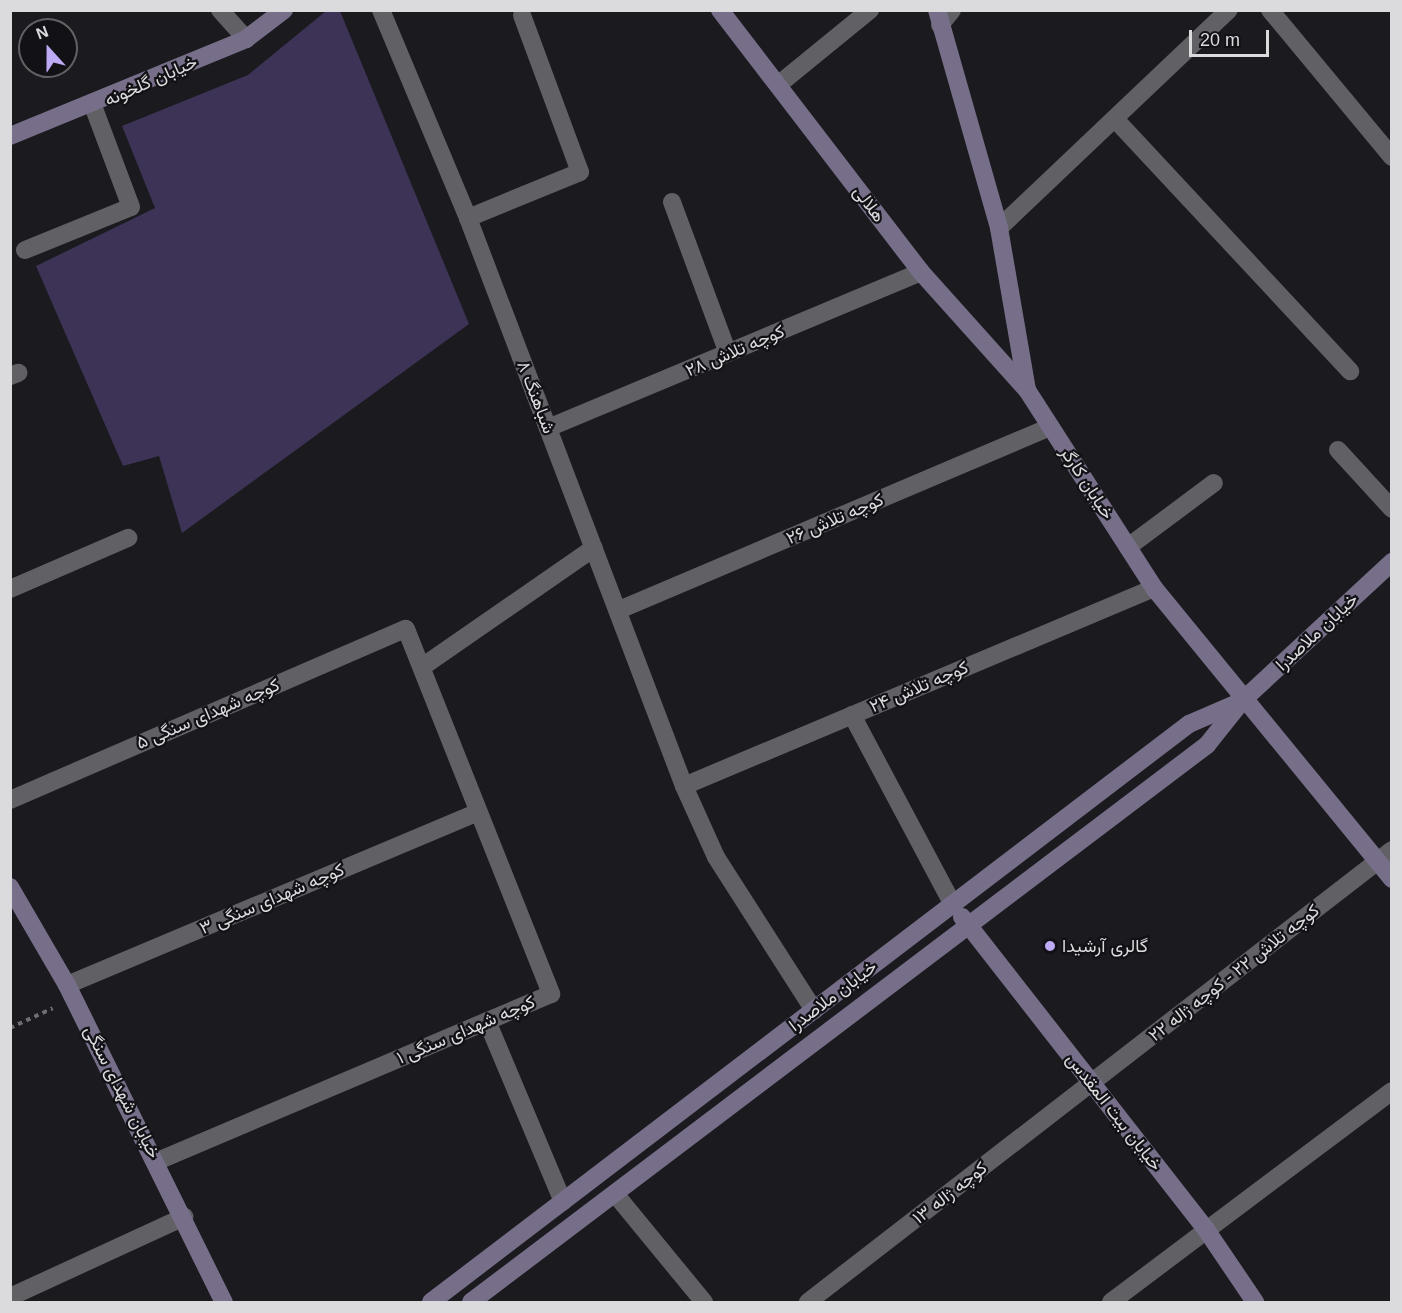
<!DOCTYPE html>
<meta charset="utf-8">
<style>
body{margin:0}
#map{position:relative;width:1402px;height:1313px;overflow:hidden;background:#1b1a1e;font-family:Helvetica,Vazirmatn,sans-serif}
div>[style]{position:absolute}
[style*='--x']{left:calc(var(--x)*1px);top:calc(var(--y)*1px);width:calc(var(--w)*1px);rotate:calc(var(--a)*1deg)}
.green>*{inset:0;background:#3d3356}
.path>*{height:4px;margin-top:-2px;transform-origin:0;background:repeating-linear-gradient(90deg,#6e6e71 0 4.5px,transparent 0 9px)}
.street>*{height:18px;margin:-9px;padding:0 9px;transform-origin:9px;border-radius:9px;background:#616065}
.secondary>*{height:18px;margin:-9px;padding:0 9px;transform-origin:9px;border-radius:9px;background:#776f8a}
.dots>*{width:16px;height:16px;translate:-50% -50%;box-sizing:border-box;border:3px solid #121115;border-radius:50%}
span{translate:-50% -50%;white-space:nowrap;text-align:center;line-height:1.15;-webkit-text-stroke:4.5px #121115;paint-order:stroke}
.street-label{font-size:18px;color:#dbdbde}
.poi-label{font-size:18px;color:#dbdbde}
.left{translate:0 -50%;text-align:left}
.frame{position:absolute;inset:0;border:12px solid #dbdbde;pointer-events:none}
.north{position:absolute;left:18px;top:18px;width:60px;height:60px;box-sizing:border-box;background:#121115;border:2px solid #626265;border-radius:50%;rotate:339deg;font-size:16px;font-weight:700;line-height:24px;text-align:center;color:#dbdbde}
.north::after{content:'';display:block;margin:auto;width:21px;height:27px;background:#bea9f5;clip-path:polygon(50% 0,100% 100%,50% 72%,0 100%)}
.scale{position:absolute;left:1189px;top:30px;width:80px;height:27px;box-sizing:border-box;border:3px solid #dbdbde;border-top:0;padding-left:8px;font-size:18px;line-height:21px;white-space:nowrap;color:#dbdbde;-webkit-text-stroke:4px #121115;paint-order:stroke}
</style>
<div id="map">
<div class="green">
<div style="clip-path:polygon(326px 11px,340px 11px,469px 324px,182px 533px,159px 456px,123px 466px,36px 266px,155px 208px,122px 126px,248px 75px)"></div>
</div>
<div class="path">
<div style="--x:10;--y:1028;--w:47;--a:-24.9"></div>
</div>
<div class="street">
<div style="--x:220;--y:10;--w:39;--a:48"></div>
<div style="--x:381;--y:10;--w:225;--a:67.3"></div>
<div style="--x:468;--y:218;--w:608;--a:69.18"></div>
<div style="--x:684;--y:786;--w:78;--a:65.7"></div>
<div style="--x:716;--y:857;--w:182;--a:57.4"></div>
<div style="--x:1270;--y:10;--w:191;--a:50.3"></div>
<div style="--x:940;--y:25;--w:19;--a:-51"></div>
<div style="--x:778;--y:85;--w:119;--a:-39.2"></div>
<div style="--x:1115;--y:119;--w:345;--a:47"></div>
<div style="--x:672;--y:202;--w:161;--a:69.7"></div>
<div style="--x:468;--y:218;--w:121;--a:-22.3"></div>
<div style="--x:580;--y:172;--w:167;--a:-110.3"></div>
<div style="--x:999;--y:228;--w:317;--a:-43.5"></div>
<div style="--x:25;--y:250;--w:114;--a:-22.1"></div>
<div style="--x:131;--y:207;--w:108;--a:-110.6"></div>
<div style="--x:10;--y:376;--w:9;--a:-21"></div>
<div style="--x:548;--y:428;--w:404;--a:-22.7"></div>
<div style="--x:1338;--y:450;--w:80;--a:47.5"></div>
<div style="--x:1128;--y:547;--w:107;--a:-36.7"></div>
<div style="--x:10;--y:589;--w:129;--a:-23.4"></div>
<div style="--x:619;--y:610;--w:469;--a:-23"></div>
<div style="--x:422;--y:667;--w:209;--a:-34.7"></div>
<div style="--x:852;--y:715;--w:215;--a:62"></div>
<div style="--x:684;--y:786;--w:510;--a:-22.84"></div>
<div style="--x:10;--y:800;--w:431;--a:-23.4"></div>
<div style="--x:406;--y:629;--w:393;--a:68.3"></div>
<div style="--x:551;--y:994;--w:428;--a:157"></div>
<div style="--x:67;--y:985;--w:445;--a:-22.8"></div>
<div style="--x:487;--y:1021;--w:196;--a:67.2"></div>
<div style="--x:616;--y:1195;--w:139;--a:50.6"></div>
<div style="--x:10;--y:1297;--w:192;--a:-24.7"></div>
<div style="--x:808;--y:1302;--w:738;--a:-37.74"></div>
<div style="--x:1111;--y:1302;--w:351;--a:-36.9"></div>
</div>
<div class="secondary">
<div style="--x:720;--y:10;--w:330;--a:52.5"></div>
<div style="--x:921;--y:272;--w:159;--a:48.1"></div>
<div style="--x:937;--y:10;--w:227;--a:74.1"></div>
<div style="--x:999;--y:228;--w:164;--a:80.2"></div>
<div style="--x:1027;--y:390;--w:235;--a:57.3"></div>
<div style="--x:1154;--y:588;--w:376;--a:50.7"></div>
<div style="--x:10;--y:136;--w:255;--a:-22.3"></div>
<div style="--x:246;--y:39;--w:48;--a:-37.3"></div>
<div style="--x:10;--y:887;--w:113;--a:59.8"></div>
<div style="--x:67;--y:985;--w:354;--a:63.7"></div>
<div style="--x:962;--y:917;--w:398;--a:52"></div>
<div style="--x:1207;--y:1231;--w:86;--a:55.9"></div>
<div style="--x:431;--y:1302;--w:953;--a:-37.33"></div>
<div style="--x:1189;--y:724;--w:56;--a:-23.3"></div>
<div style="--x:471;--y:1302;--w:923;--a:-37.12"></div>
<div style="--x:1207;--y:745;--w:56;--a:-51.5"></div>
<div style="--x:1242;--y:701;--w:205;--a:-42.8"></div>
</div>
<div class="dots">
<div style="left:1050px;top:946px;background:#bea9f5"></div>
</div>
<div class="street-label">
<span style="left:151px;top:81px;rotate:-24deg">خیابان گلخونه</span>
<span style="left:869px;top:204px;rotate:53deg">هلالی</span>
<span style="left:735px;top:351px;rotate:-23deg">کوچه تلاش ۲۸</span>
<span style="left:536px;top:397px;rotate:69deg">شباهنگ ۸</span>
<span style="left:1087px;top:483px;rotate:57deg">خیابان کارگر</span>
<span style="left:835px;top:519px;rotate:-23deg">کوچه تلاش ۲۶</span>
<span style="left:1317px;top:632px;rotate:-43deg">خیابان ملاصدرا</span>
<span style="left:919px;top:687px;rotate:-23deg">کوچه تلاش ۲۴</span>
<span style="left:208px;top:714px;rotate:-23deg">کوچه شهدای سنگی ۵</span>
<span style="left:272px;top:899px;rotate:-23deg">کوچه شهدای سنگی ۳</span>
<span style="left:1234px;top:973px;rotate:-38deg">کوچه تلاش ۲۲ - کوچه ژاله ۲۲</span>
<span style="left:833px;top:996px;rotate:-37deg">خیابان ملاصدرا</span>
<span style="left:466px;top:1030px;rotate:-23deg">کوچه شهدای سنگی ۱</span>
<span style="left:122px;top:1092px;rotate:63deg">خیابان شهدای سنگی</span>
<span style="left:1114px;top:1112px;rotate:52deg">خیابان بیت المقدس</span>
<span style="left:950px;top:1193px;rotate:-38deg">کوچه ژاله ۱۳</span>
</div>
<div class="poi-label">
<span class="left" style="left:1062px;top:946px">گالری آرشیدا</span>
</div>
<div class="frame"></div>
<div class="north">N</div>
<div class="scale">20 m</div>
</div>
